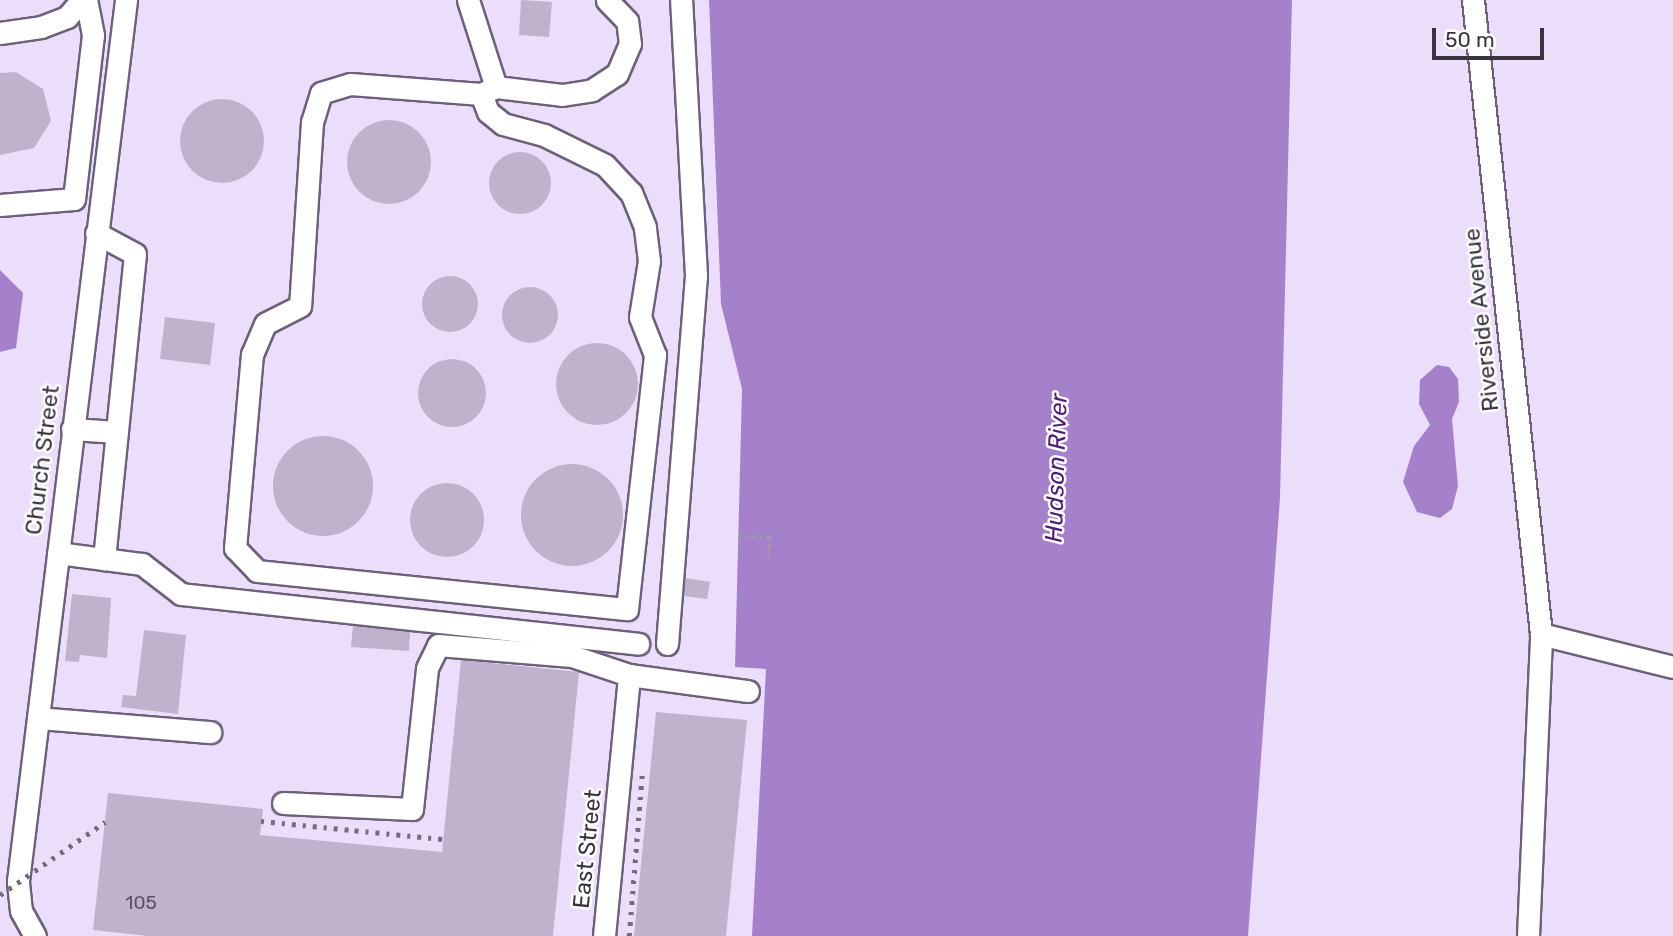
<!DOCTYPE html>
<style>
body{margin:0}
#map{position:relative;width:1673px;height:936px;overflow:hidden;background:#ebdefb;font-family:Rubik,sans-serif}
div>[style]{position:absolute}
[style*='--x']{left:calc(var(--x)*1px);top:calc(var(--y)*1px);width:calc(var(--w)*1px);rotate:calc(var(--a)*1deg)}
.water>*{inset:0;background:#a581cb}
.building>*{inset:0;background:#beb2cd}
.round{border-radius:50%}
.path>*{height:2.5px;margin-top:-1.25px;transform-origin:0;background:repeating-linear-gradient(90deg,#a298af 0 3.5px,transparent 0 7px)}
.roads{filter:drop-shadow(2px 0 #6d617a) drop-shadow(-2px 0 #6d617a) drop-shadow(0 2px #6d617a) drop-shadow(0 -2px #6d617a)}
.minor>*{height:21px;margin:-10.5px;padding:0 10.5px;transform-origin:10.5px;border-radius:10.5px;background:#fff}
.rail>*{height:4.5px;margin-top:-2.25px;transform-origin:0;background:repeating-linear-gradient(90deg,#746c7e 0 3.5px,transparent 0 10.5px)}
span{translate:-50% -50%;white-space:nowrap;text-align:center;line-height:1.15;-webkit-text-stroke:5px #fff;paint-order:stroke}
.number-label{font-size:19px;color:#5a5362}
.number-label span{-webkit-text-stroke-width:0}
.street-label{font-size:23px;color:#38333f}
.water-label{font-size:24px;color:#4e1c75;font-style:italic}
.scale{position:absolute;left:1432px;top:28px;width:112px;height:32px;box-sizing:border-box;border:4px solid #38333f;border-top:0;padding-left:9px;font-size:21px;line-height:24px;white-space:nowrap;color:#38333f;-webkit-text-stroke:5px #fff;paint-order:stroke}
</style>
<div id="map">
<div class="water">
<div style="clip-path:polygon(709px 0,1292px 0,1280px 498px,1248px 936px,752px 936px,766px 669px,735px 667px,742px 389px,721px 304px)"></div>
<div style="clip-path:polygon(0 270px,23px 293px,16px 348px,0 352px)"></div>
<div style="clip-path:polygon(1437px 365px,1449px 367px,1458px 379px,1459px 402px,1452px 419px,1458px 486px,1452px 509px,1440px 518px,1417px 512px,1403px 482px,1414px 446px,1430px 425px,1419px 404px,1420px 380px)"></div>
</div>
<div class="building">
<div style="clip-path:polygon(521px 0,552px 2px,549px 37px,519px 35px)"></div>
<div style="clip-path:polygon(16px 72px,43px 89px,51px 121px,34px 148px,0 155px,0 73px)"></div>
<div class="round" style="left:180px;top:99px;width:84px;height:84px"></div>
<div class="round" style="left:347px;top:120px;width:84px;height:84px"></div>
<div class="round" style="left:489px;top:152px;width:62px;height:62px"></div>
<div class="round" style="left:422px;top:276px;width:56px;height:56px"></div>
<div class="round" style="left:502px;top:287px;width:56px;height:56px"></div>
<div style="clip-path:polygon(165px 317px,215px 323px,210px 365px,160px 359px)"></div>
<div class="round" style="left:556px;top:343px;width:82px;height:82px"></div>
<div class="round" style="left:418px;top:359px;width:68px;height:68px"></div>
<div class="round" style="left:273px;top:436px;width:100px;height:100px"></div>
<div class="round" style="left:521px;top:464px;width:102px;height:102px"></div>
<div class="round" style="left:410px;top:483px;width:74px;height:74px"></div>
<div style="clip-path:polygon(685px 578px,710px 582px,707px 599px,684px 596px)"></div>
<div style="clip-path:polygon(72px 594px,111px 598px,107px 658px,80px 655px,79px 662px,65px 661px)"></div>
<div style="clip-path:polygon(353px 626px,410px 632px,409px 651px,351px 647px)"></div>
<div style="clip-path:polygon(144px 630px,186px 635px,178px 714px,121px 707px,123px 695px,136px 696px)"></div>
<div style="clip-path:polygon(461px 660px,579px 672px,553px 936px,148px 936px,93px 930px,108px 793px,263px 809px,260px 835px,442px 852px)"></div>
<div style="clip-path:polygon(656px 712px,747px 720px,726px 936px,634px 936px)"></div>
</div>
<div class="path">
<div style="--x:738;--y:536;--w:32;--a:2"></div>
<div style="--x:770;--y:537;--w:22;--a:93"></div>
</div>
<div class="roads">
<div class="minor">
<div style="--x:468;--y:0;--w:91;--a:72.2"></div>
<div style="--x:496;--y:87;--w:17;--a:155"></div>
<div style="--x:481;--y:94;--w:131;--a:-175.6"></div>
<div style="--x:350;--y:84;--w:30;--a:163"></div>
<div style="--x:321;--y:93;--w:30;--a:107"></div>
<div style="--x:312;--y:122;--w:184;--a:93.7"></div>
<div style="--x:300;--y:306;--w:39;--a:153"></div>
<div style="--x:265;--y:324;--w:33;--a:113"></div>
<div style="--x:252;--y:354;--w:195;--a:95"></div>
<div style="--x:235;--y:548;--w:32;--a:46"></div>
<div style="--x:257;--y:571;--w:372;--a:5.9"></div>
<div style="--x:627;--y:609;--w:256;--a:-83.7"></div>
<div style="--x:655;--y:355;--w:41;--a:-111.5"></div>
<div style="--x:640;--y:317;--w:57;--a:-80.9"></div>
<div style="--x:649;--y:261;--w:34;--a:-97"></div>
<div style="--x:645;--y:227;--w:37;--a:-112"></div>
<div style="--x:631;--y:193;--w:38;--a:-133"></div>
<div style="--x:605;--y:165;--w:68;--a:-153.8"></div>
<div style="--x:544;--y:135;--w:42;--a:-165"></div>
<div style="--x:503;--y:124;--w:19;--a:-141"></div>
<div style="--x:488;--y:112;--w:19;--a:-111"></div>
<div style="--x:1473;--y:0;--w:638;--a:83.88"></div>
<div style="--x:1541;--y:634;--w:136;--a:14"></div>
<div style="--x:0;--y:33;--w:41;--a:-8.3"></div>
<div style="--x:41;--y:27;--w:28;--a:-21"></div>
<div style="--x:67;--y:17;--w:23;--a:-49"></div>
<div style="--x:496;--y:87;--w:66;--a:6.9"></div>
<div style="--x:562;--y:95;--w:30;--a:-9"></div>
<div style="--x:592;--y:90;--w:30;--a:-33"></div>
<div style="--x:617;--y:74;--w:33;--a:-67"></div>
<div style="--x:630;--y:44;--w:23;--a:-97"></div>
<div style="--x:627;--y:21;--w:29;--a:-134"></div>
<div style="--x:0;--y:205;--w:74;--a:-4.6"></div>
<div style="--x:74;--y:199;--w:165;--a:-83.4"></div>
<div style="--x:93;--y:35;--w:36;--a:-101"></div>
<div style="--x:96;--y:233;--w:44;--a:28.3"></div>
<div style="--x:135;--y:254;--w:307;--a:95.8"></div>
<div style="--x:72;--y:429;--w:45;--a:3.8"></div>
<div style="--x:58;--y:553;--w:85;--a:7.5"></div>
<div style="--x:142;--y:564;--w:49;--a:37.6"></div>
<div style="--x:181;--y:594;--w:460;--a:6.2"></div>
<div style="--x:667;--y:644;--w:370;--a:-85.5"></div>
<div style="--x:696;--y:275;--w:275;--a:-93.1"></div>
<div style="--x:38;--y:718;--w:173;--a:4.7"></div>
<div style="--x:283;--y:803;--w:129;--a:2.7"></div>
<div style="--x:412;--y:809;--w:142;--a:-83.9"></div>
<div style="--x:427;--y:668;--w:25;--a:-64"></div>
<div style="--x:438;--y:645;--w:134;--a:4.7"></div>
<div style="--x:572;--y:656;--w:60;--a:18.4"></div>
<div style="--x:629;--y:675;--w:120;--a:7.7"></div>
<div style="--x:35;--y:936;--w:29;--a:-119"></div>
<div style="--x:21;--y:911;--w:30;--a:-96"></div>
<div style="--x:18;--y:881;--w:888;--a:-83.01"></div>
<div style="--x:604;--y:936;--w:262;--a:-84.5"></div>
<div style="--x:1528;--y:936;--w:302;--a:-87.5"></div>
</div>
</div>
<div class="rail">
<div style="--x:261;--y:821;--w:182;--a:5.7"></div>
<div style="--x:0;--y:895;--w:128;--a:-34.8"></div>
<div style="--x:629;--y:936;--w:163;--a:-85.4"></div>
</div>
<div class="number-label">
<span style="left:141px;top:903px">105</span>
</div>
<div class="street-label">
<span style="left:1481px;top:320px;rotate:-96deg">Riverside Avenue</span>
<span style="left:42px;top:460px;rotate:-83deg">Church Street</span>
<span style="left:587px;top:849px;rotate:-84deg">East Street</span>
</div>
<div class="water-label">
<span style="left:1057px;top:468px;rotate:-88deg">Hudson River</span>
</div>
<div class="scale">50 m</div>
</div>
